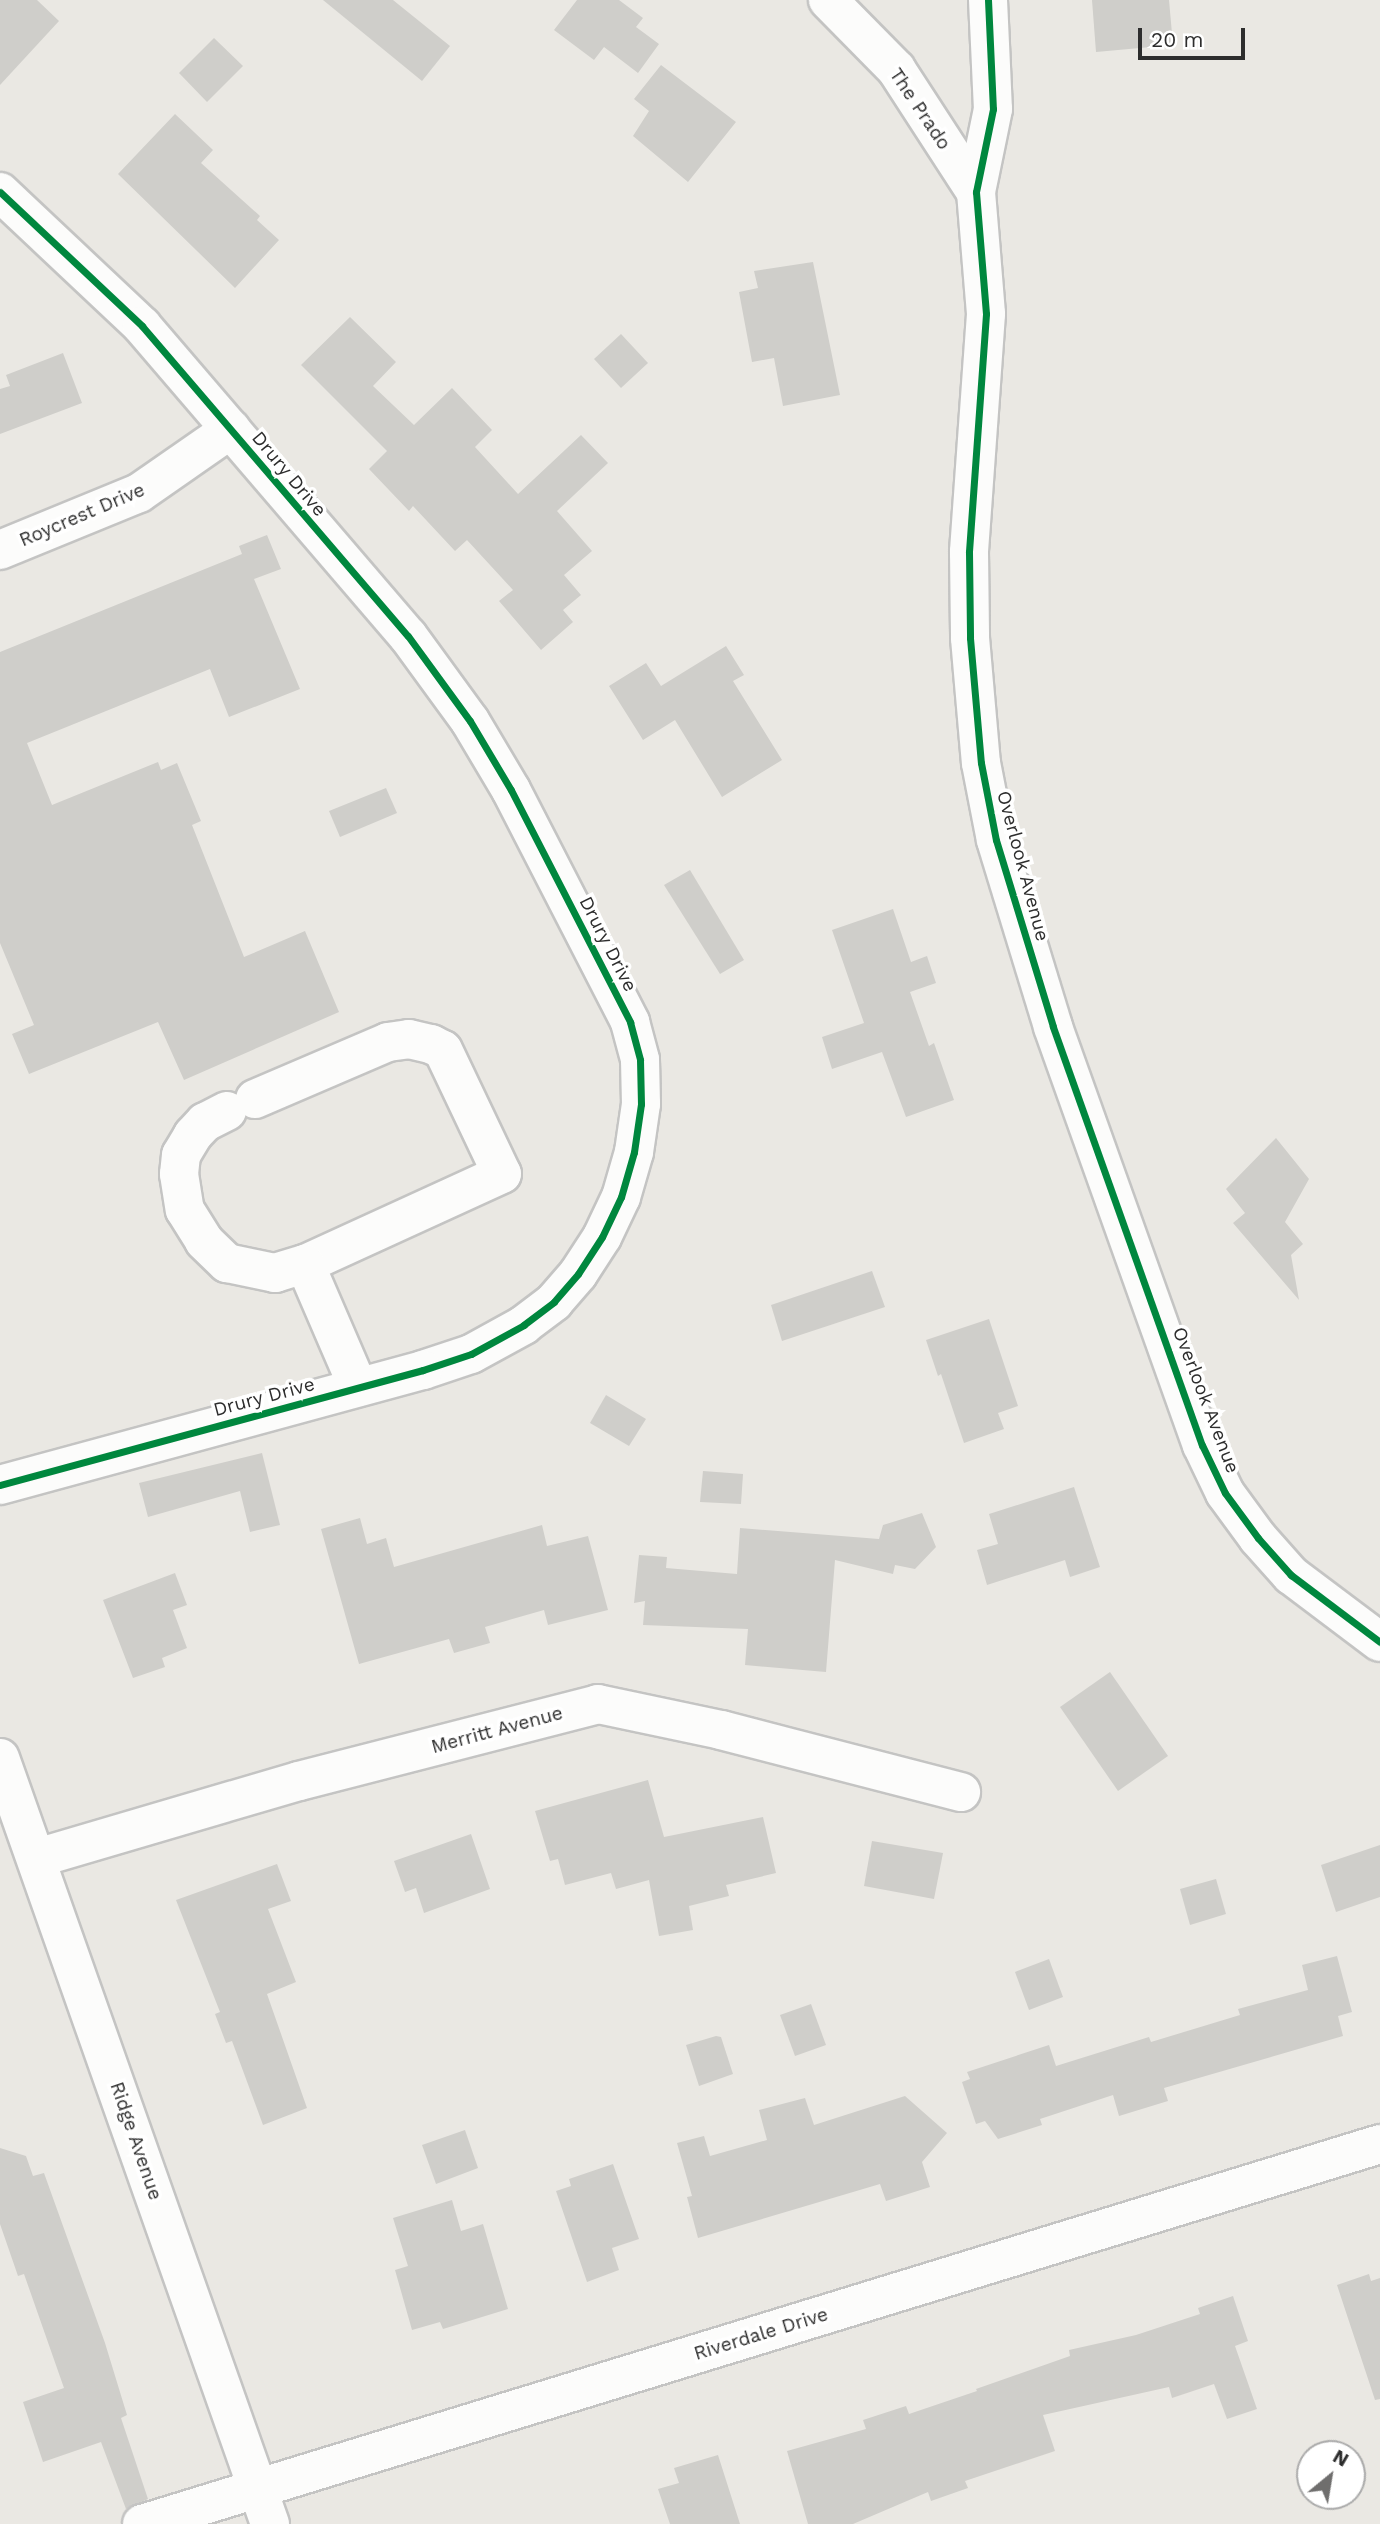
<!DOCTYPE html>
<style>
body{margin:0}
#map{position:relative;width:1380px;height:2524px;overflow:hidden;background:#eae8e3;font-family:"Work Sans",sans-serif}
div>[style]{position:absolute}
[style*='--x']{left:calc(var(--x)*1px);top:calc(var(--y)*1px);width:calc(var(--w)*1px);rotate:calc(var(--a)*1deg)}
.building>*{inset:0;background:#cfceca}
.roads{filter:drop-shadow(2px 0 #c4c4c3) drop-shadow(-2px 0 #c4c4c3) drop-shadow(0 2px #c4c4c3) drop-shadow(0 -2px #c4c4c3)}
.minor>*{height:38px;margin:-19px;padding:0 19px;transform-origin:19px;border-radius:19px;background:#fcfcfb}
.cycleway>*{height:7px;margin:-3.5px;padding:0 3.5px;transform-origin:3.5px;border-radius:3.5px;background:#00873e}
span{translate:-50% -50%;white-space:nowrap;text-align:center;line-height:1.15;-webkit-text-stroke:7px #fff;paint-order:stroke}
.street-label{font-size:19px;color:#2d2d2d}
.north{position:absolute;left:1296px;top:2440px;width:70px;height:70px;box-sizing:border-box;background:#fff;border:2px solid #ababab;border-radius:50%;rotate:30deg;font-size:19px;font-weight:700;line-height:28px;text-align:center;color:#2d2d2d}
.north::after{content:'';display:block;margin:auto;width:24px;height:32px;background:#6f6e6d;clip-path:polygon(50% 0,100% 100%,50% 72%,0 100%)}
.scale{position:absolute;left:1138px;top:28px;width:107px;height:32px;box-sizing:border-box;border:4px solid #2d2d2d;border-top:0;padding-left:9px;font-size:21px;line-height:24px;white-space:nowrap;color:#2d2d2d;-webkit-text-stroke:5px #fff;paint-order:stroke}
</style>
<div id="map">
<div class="building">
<div style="clip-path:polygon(0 0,37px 0,59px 21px,0 85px)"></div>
<div style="clip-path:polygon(323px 0,393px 0,450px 46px,422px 81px)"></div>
<div style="clip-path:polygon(577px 0,619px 0,643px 18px,636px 27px,659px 44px,638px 73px,604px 47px,594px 60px,554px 30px)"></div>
<div style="clip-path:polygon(1092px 0,1169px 0,1173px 45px,1096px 52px)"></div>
<div style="clip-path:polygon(214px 38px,243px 66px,207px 102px,179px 73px)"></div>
<div style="clip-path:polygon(661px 65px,736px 122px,688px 182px,633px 136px,649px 111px,634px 99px)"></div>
<div style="clip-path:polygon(175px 114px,213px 150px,201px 163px,260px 216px,257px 220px,279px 240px,235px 288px,118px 174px)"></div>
<div style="clip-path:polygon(813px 262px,840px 395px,783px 406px,774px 358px,752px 362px,739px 292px,758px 288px,754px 271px)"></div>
<div style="clip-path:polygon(350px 317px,396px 362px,373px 386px,414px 425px,452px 388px,492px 430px,475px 447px,518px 494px,581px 435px,608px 463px,557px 511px,592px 551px,564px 575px,581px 595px,563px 610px,573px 622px,541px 650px,499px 601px,513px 590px,467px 540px,455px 551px,413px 506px,409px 511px,369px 469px,387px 451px,301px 365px)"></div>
<div style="clip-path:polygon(621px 334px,648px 363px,621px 388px,594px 359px)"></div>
<div style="clip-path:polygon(63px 353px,82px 403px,0 434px,0 389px,10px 386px,6px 375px)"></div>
<div style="clip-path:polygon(267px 535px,281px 569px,254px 579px,300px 689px,229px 717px,210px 669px,27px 743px,52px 805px,158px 762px,161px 770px,177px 763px,201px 821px,192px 825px,244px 957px,305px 931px,339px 1012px,184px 1080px,158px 1022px,29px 1074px,12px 1034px,34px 1025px,0 943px,0 652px,242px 554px,239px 546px)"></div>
<div style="clip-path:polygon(726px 646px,744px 675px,733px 681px,782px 760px,722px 797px,675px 720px,643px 740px,609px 686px,646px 663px,661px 686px)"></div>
<div style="clip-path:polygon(386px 788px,397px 813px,340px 837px,329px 811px)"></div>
<div style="clip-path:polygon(690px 870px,744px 960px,720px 974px,664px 885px)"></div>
<div style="clip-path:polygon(893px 909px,911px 962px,927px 956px,936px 983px,910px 992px,929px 1046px,934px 1043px,954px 1100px,906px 1117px,882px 1052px,832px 1069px,822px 1037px,864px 1023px,832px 930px)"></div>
<div style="clip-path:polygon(1276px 1138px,1309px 1179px,1285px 1222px,1303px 1244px,1291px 1255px,1299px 1300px,1233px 1223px,1245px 1213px,1226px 1189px)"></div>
<div style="clip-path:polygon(872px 1271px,885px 1307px,782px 1341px,771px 1305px)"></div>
<div style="clip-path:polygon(989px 1319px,1018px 1406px,998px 1413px,1004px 1429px,964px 1443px,941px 1374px,938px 1376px,926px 1340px)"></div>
<div style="clip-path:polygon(606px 1395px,646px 1419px,629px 1446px,590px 1423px)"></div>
<div style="clip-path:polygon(262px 1453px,280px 1525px,250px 1532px,240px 1491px,148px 1517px,139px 1483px)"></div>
<div style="clip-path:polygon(703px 1471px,743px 1474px,741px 1504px,700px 1502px)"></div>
<div style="clip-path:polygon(1074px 1487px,1100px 1567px,1070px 1577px,1065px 1560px,987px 1585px,977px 1550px,998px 1544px,989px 1514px)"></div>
<div style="clip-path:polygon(922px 1513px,936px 1547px,915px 1569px,895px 1565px,893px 1574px,835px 1560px,826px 1672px,745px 1665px,748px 1629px,643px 1625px,645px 1601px,634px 1603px,639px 1555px,667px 1557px,666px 1568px,737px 1574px,740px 1528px,879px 1539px,883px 1525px)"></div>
<div style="clip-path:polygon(360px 1518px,367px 1544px,386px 1538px,394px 1567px,542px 1525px,547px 1546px,588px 1536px,608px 1610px,548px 1625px,544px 1610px,485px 1627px,490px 1643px,454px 1653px,449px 1639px,359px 1664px,321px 1529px)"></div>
<div style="clip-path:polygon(175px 1573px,187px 1605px,173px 1610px,187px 1648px,162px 1658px,165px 1667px,133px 1678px,103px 1600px)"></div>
<div style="clip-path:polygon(1110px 1672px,1168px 1756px,1118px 1791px,1060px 1707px)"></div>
<div style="clip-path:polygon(648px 1780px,664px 1837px,763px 1817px,776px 1873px,726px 1885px,729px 1896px,689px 1906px,693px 1930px,659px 1936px,649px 1880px,616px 1889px,611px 1873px,565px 1885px,558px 1859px,550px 1861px,535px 1811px)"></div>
<div style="clip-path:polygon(471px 1834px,490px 1889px,424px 1913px,416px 1888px,405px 1892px,394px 1861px)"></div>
<div style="clip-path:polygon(872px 1841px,943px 1853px,934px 1899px,864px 1886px)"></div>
<div style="clip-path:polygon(1380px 1845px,1380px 1897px,1336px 1912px,1321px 1865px)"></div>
<div style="clip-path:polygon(277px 1864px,291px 1901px,268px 1909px,296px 1982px,267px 1994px,307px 2108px,263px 2125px,232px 2041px,226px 2043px,215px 2014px,220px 2012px,176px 1900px)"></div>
<div style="clip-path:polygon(1216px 1879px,1226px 1914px,1190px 1925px,1180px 1889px)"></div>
<div style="clip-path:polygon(1337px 1956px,1352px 2012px,1338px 2016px,1343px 2036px,1164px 2088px,1168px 2101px,1119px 2116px,1113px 2095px,1040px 2119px,1042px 2125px,998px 2139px,985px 2121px,976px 2124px,962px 2082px,970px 2079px,967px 2072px,1049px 2045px,1056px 2066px,1149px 2037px,1151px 2042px,1240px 2015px,1238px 2009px,1308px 1990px,1302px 1965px)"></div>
<div style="clip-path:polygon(1049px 1959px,1063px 1997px,1029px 2010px,1015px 1972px)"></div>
<div style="clip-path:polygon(811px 2004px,826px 2045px,795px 2056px,780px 2015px)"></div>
<div style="clip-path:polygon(716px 2036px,721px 2037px,733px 2074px,699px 2086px,686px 2045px)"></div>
<div style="clip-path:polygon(905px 2096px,947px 2133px,922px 2162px,930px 2187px,886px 2201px,880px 2184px,698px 2238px,687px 2197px,692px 2196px,677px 2143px,704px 2136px,710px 2156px,767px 2140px,759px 2110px,805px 2098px,814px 2125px)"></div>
<div style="clip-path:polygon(465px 2130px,478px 2168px,436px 2184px,422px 2145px)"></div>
<div style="clip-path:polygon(0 2148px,26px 2156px,33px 2176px,44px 2173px,105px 2343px,127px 2415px,121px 2418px,148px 2499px,126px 2509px,101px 2442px,43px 2462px,23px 2402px,64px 2388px,24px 2274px,18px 2276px,0 2224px)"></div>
<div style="clip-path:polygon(613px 2164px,639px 2239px,612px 2248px,619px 2270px,587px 2282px,556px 2191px,571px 2186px,569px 2179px)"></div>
<div style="clip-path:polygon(452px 2200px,461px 2231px,483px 2224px,508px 2309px,443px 2329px,440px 2322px,412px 2330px,395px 2270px,408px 2266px,393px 2218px)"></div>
<div style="clip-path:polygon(1369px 2274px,1371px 2281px,1380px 2278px,1380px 2399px,1375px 2400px,1337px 2285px)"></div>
<div style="clip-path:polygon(1233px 2296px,1248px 2341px,1235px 2346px,1257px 2409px,1227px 2419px,1214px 2384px,1172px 2398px,1169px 2387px,1043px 2415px,1055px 2451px,965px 2481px,968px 2488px,931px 2501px,928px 2492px,853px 2524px,808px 2524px,787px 2451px,866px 2429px,863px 2420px,906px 2406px,909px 2414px,977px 2391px,976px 2389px,1070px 2356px,1069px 2350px,1136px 2335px,1200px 2314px,1198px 2308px)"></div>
<div style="clip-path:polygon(718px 2455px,740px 2524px,670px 2524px,658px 2489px,679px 2483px,674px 2468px)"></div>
</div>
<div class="roads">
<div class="minor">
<div style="--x:828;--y:0;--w:97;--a:45.4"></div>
<div style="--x:896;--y:69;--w:147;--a:57"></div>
<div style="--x:988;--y:0;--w:109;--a:87.4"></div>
<div style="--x:993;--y:109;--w:85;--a:101.6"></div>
<div style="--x:976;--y:192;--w:122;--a:85.3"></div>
<div style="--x:986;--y:314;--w:239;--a:94.1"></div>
<div style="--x:969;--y:552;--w:86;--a:89.3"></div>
<div style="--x:970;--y:638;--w:125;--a:85"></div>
<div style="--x:981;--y:763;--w:78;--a:79"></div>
<div style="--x:996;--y:840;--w:195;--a:73"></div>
<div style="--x:1053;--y:1027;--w:444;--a:70.4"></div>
<div style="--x:1202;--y:1445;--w:53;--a:64.4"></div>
<div style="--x:1225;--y:1493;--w:56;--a:53.7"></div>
<div style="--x:1258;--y:1538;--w:50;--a:48.3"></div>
<div style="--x:1291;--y:1575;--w:111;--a:37"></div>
<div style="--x:0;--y:192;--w:195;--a:43.3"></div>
<div style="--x:142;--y:326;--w:408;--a:49.4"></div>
<div style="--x:408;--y:636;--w:105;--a:53.9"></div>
<div style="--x:470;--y:721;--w:80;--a:59.3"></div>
<div style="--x:511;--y:790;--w:261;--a:62.8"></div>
<div style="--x:630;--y:1022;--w:39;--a:75"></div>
<div style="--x:640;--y:1060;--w:44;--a:88.7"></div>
<div style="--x:641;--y:1104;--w:49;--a:98.3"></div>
<div style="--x:634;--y:1152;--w:47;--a:106.1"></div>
<div style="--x:621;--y:1197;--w:44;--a:115.4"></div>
<div style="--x:602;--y:1237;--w:44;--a:123"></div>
<div style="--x:578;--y:1274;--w:37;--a:131"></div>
<div style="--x:554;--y:1302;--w:38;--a:143"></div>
<div style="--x:524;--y:1325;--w:60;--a:151.3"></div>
<div style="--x:471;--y:1354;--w:51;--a:161.6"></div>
<div style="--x:423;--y:1370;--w:438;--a:164.8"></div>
<div style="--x:0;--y:550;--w:150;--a:-22.3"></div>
<div style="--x:139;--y:493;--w:112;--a:-34.8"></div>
<div style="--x:255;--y:1099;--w:145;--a:-23.2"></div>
<div style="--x:388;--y:1042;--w:21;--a:-8"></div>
<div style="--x:409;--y:1039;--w:23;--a:13"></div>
<div style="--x:431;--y:1044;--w:13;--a:27"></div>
<div style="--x:443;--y:1050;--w:137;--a:64.6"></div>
<div style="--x:502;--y:1174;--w:217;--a:155.4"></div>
<div style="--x:305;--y:1264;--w:134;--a:66.7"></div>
<div style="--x:227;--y:1111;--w:25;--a:153"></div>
<div style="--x:205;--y:1122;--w:18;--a:133"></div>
<div style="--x:193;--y:1135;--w:23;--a:121"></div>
<div style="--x:181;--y:1155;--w:19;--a:96"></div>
<div style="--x:179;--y:1174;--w:36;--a:81"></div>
<div style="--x:185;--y:1210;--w:36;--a:58"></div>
<div style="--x:204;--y:1241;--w:32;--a:44"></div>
<div style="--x:227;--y:1263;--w:49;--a:11.8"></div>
<div style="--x:275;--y:1273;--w:31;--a:-17"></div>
<div style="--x:0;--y:1758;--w:812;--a:70.58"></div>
<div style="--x:37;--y:1858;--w:273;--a:-16.4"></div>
<div style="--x:299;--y:1781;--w:309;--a:-14.4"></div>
<div style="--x:598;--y:1704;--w:126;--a:11.9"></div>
<div style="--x:721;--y:1730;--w:248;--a:14.5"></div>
<div style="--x:142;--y:2524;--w:1295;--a:-17.06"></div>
</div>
</div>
<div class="cycleway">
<div style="--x:988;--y:0;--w:109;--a:87.4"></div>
<div style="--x:993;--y:109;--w:85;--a:101.6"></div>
<div style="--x:976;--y:192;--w:122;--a:85.3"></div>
<div style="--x:986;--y:314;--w:239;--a:94.1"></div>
<div style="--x:969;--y:552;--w:86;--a:89.3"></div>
<div style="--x:970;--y:638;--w:125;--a:85"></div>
<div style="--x:981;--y:763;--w:78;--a:79"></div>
<div style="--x:996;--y:840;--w:195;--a:73"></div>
<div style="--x:1053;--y:1027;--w:444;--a:70.4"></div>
<div style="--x:1202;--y:1445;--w:53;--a:64.4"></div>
<div style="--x:1225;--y:1493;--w:56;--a:53.7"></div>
<div style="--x:1258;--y:1538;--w:50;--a:48.3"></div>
<div style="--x:1291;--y:1575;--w:111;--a:37"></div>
<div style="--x:0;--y:192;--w:195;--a:43.3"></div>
<div style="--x:142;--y:326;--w:408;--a:49.4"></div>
<div style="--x:408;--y:636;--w:105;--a:53.9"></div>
<div style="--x:470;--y:721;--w:80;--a:59.3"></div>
<div style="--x:511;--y:790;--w:261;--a:62.8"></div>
<div style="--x:630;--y:1022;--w:39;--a:75"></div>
<div style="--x:640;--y:1060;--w:44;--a:88.7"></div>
<div style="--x:641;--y:1104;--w:49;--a:98.3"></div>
<div style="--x:634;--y:1152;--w:47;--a:106.1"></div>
<div style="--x:621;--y:1197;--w:44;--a:115.4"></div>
<div style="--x:602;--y:1237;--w:44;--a:123"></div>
<div style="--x:578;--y:1274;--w:37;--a:131"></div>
<div style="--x:554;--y:1302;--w:38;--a:143"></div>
<div style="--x:524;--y:1325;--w:60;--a:151.3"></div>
<div style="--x:471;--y:1354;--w:51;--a:161.6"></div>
<div style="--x:423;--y:1370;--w:438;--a:164.8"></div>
</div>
<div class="street-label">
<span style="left:920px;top:109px;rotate:56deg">The Prado</span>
<span style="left:289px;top:474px;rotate:50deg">Drury Drive</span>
<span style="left:82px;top:515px;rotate:-23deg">Roycrest Drive</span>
<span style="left:1023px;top:866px;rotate:75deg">Overlook Avenue</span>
<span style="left:608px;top:944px;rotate:63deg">Drury Drive</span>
<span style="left:264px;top:1397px;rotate:-15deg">Drury Drive</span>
<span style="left:1206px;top:1400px;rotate:69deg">Overlook Avenue</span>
<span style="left:497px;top:1730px;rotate:-15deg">Merritt Avenue</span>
<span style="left:136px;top:2141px;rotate:71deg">Ridge Avenue</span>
<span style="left:761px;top:2334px;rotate:-17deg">Riverdale Drive</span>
</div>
<div class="north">N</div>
<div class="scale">20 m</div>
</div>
